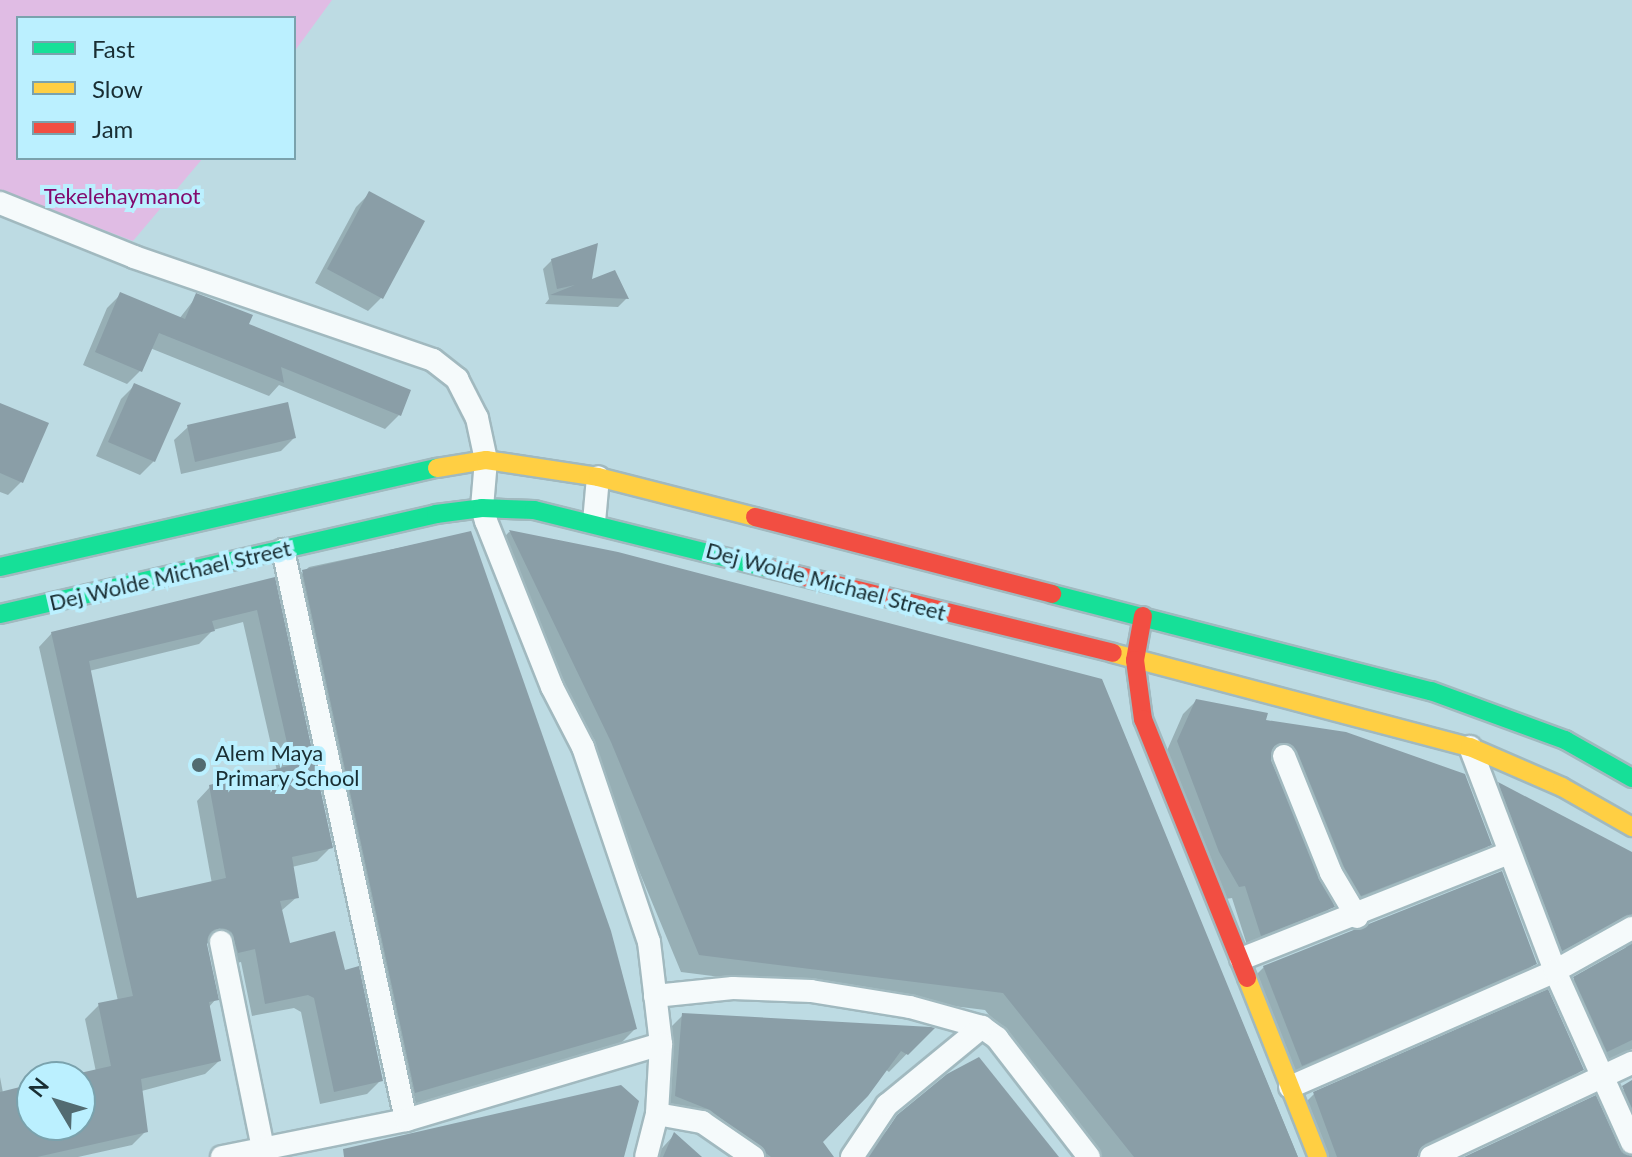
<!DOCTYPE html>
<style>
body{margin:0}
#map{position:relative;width:1632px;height:1157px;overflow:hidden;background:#bddbe3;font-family:Lato,sans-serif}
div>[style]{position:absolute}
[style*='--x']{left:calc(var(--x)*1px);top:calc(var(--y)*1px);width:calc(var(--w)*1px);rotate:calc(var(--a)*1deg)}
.green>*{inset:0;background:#e0bce4}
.shadow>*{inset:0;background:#0003}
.building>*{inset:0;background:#8a9ea7}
.roads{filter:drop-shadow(2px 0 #a1b9bf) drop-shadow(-2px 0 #a1b9bf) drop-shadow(0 2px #a1b9bf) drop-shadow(0 -2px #a1b9bf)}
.street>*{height:22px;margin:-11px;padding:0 11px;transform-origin:11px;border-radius:11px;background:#f5fafb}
.fast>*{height:18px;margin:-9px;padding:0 9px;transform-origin:9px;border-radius:9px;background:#16e098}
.slow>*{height:18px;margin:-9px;padding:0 9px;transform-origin:9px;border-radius:9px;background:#ffcf43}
.jam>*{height:18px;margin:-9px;padding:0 9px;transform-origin:9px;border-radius:9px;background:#f24e42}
.dots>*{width:22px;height:22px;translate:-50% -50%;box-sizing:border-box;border:4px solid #bbf0ff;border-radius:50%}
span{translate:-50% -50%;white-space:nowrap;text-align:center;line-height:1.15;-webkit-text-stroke:8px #bbf0ff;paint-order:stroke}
.park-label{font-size:22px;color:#820a6e}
.street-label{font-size:22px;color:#192e33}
.poi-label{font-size:22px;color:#192e33}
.left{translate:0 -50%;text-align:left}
.legend{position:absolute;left:16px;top:16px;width:280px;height:144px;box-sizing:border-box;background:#bbf0ff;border:2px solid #7aa2ad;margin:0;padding:10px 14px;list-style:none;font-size:24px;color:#192e33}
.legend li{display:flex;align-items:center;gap:16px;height:40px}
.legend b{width:40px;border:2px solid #7aa2ad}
.north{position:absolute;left:16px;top:1061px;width:80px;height:80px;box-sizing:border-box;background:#bbf0ff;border:2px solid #7aa2ad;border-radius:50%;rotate:308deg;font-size:22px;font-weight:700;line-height:32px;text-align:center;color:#192e33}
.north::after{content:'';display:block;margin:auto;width:28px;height:36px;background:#526b71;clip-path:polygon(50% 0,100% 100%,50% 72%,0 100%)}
</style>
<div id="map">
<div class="green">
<div style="clip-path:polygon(0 0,332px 0,294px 52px,294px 18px,18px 18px,18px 158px,203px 158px,133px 241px,0 191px)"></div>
</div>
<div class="shadow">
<div style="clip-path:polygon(369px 194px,381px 298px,368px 311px,315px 283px,356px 207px)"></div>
<div style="clip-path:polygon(552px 260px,589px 282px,614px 272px,626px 299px,618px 307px,545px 304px,549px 299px,543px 269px)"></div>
<div style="clip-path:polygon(121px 294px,179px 319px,197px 296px,399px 415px,385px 429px,279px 385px,269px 396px,150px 348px,140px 371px,127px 384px,83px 365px,107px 308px)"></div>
<div style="clip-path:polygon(135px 385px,154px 461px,140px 475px,96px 456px,121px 399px)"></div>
<div style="clip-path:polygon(0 408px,21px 482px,8px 495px,0 492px)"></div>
<div style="clip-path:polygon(188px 427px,294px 438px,281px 451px,181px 474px,174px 440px)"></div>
<div style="clip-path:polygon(509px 532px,618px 554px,1100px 680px,1298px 1157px,1101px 1157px,985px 1010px,681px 972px,593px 760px,492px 550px)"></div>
<div style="clip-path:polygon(469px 533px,635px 1029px,617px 1047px,397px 1110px,285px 590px,309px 567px)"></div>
<div style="clip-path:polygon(evenodd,273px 580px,331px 847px,317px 861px,292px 867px,297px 897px,281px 911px,289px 945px,343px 972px,381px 1080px,367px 1094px,320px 1104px,301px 1012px,294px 1008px,252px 1016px,241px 962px,224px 966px,219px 947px,205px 941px,216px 999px,208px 1008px,219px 1061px,205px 1074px,138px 1092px,146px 1131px,132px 1145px,78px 1157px,0 1157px,0 1077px,3px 1093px,32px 1087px,32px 1125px,80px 1125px,80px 1077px,74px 1077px,96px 1072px,85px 1019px,99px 1005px,118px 1001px,39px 647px,52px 633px,273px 580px,243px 622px,277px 771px,210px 787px,197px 801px,212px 884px,136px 901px,89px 671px,199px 644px,213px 630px,243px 622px)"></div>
<div style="clip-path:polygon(1196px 701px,1264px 722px,1490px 844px,1477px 857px,1348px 908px,1284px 764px,1270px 757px,1332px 906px,1319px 919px,1248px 948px,1232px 898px,1226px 899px,1165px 755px,1183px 714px)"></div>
<div style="clip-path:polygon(1499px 785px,1632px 853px,1632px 1049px,1589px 1069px,1556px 997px,1574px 979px,1625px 950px,1628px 940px,1544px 967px,1481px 802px)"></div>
<div style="clip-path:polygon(1535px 963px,1517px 981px,1284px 1083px,1246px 985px,1264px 967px)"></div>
<div style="clip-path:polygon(683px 1015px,930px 1030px,889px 1072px,885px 1069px,820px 1142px,821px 1157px,732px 1157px,692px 1128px,658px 1114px,665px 1033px)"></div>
<div style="clip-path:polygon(1582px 1069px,1564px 1088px,1407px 1157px,1312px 1157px,1296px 1112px,1314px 1094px)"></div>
<div style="clip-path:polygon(1632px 1083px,1632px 1157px,1466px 1157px,1626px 1153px,1605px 1105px)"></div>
<div style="clip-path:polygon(899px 1116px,1057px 1157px,864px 1157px)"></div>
<div style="clip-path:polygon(674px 1135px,699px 1157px,654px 1157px)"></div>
</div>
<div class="building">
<div style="clip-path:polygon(369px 191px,425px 221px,383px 299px,327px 269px)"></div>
<div style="clip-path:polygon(598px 243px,592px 279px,615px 270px,629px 299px,550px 295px,575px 285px,557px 289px,551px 259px)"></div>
<div style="clip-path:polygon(120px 292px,185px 319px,196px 293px,253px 315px,249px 324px,411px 390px,401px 416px,281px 367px,284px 383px,159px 333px,142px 372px,95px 352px)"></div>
<div style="clip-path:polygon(134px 383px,181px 403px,155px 462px,108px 442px)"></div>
<div style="clip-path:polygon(288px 402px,296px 438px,195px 462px,187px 425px)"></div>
<div style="clip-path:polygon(0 403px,49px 423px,23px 483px,0 473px)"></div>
<div style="clip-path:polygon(509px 530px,618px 552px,1102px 679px,1298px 1157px,1134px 1157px,1003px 993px,699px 955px,611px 742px)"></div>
<div style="clip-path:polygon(471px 531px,611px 931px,637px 1029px,415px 1093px,302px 570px)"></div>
<div style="clip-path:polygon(evenodd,275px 577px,333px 848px,292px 857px,299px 898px,280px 901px,290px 943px,335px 931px,345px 970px,359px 966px,383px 1081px,334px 1092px,314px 998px,308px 995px,265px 1004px,255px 949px,238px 953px,232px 933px,219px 928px,207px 944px,219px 1000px,209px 1002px,221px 1061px,141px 1079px,148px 1132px,37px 1157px,0 1157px,0 1092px,32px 1084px,32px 1125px,80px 1125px,80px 1073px,111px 1066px,98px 1003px,133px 996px,51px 632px,275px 577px,257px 610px,292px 765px,209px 785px,226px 878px,137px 898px,89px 661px,215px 631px,212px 621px,257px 610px)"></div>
<div style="clip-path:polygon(1196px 699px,1268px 713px,1266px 720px,1346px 732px,1465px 774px,1492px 845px,1361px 896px,1344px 867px,1297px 751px,1280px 743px,1273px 748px,1271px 761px,1335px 907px,1261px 936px,1245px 886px,1239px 887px,1219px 852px,1177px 741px)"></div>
<div style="clip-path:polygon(1498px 782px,1632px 852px,1632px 914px,1562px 951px)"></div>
<div style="clip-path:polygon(1502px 871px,1537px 964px,1302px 1066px,1263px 966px)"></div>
<div style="clip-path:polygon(1632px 944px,1632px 1040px,1607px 1052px,1573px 977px)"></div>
<div style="clip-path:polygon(1548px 989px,1584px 1070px,1425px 1144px,1417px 1157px,1337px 1157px,1313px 1092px)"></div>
<div style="clip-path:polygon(682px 1013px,931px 1027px,935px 1028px,908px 1055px,901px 1051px,868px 1096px,823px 1142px,834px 1157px,771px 1157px,710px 1110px,675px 1096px)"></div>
<div style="clip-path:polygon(979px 1057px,1059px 1157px,869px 1157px,897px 1115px,947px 1074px)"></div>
<div style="clip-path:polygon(1632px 1080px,1632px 1108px,1622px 1086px)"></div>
<div style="clip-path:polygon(621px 1085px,639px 1101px,624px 1157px,344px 1157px,343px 1149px)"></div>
<div style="clip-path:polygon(1596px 1095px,1620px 1148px,1632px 1157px,1464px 1157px)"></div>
<div style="clip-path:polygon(674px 1132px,702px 1157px,663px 1157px)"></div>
</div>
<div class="roads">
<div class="street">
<div style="--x:0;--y:203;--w:144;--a:21.9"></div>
<div style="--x:134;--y:257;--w:316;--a:19"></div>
<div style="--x:433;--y:360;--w:31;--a:38"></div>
<div style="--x:457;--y:379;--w:44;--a:62.9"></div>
<div style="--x:477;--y:418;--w:43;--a:77.9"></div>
<div style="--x:486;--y:460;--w:48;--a:94.8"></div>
<div style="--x:482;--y:508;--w:14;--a:73"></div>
<div style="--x:486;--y:521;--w:179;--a:68.3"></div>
<div style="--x:552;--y:687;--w:68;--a:62.7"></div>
<div style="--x:583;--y:747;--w:206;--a:71.3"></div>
<div style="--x:649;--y:942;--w:103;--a:83.3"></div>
<div style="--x:661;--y:1044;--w:70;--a:93.3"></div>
<div style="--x:657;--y:1114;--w:44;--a:104.3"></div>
<div style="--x:594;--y:522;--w:45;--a:-84.9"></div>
<div style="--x:283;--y:550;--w:583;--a:77.82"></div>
<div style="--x:1470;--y:747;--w:240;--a:69.2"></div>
<div style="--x:1555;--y:971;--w:188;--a:65.8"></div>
<div style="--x:1284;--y:756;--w:126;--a:68.1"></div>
<div style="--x:1331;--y:873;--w:51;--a:59.4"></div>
<div style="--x:221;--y:942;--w:210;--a:78.5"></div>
<div style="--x:1241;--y:959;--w:288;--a:-21.6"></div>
<div style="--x:655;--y:996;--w:78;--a:-5.9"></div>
<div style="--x:733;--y:988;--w:78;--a:2.2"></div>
<div style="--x:811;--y:991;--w:100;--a:9.2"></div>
<div style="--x:910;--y:1007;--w:75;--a:15.5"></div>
<div style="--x:982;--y:1027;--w:19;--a:36"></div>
<div style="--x:997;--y:1038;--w:150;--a:52.3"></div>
<div style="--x:1290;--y:1087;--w:289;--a:-23.6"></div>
<div style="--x:1555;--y:971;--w:88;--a:-29.2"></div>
<div style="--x:657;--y:1114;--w:46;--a:10.1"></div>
<div style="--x:702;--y:1122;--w:62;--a:34.5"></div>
<div style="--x:222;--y:1157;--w:188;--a:-11.4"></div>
<div style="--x:406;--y:1120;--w:266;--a:-16.6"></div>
<div style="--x:852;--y:1157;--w:63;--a:-56.1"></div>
<div style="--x:887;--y:1105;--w:123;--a:-39.4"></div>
<div style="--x:1431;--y:1157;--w:222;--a:-25.1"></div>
</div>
<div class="fast">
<div style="--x:0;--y:567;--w:448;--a:-12.8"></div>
<div style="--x:1052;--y:594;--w:391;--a:14.4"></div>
<div style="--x:1431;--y:691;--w:143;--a:20.1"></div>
<div style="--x:1565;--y:740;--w:77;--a:29.6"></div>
<div style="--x:0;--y:614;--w:447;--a:-12.9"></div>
<div style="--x:436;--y:514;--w:46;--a:-7.4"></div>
<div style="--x:482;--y:508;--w:52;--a:2.2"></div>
<div style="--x:534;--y:510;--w:241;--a:13.9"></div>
</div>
<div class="slow">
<div style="--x:437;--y:468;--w:50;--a:-9.3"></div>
<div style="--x:486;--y:460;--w:113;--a:8.6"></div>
<div style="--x:598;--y:477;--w:162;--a:14.3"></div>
<div style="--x:1113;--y:653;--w:369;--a:14.8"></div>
<div style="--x:1470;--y:747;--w:100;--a:23.5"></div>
<div style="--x:1562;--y:787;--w:81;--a:29.7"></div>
<div style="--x:1247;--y:978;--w:193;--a:68.4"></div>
</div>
<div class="jam">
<div style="--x:755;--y:517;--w:307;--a:14.5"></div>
<div style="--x:768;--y:568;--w:355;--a:13.8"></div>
<div style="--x:1143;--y:616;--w:45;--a:100.3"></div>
<div style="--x:1135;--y:660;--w:60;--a:82.3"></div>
<div style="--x:1143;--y:719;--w:279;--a:68.1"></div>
</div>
</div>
<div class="dots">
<div style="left:199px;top:765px;background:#526b71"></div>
</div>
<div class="park-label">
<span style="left:122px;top:196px">Tekelehaymanot</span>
</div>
<div class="street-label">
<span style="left:170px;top:575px;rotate:-13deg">Dej Wolde Michael Street</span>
<span style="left:826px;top:581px;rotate:15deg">Dej Wolde Michael Street</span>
</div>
<div class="poi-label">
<span class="left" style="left:215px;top:765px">Alem Maya<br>Primary School</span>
</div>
<ul class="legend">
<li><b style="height:10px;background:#16e098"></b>Fast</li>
<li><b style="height:10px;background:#ffcf43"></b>Slow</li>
<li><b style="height:10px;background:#f24e42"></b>Jam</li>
</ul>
<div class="north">N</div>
</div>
